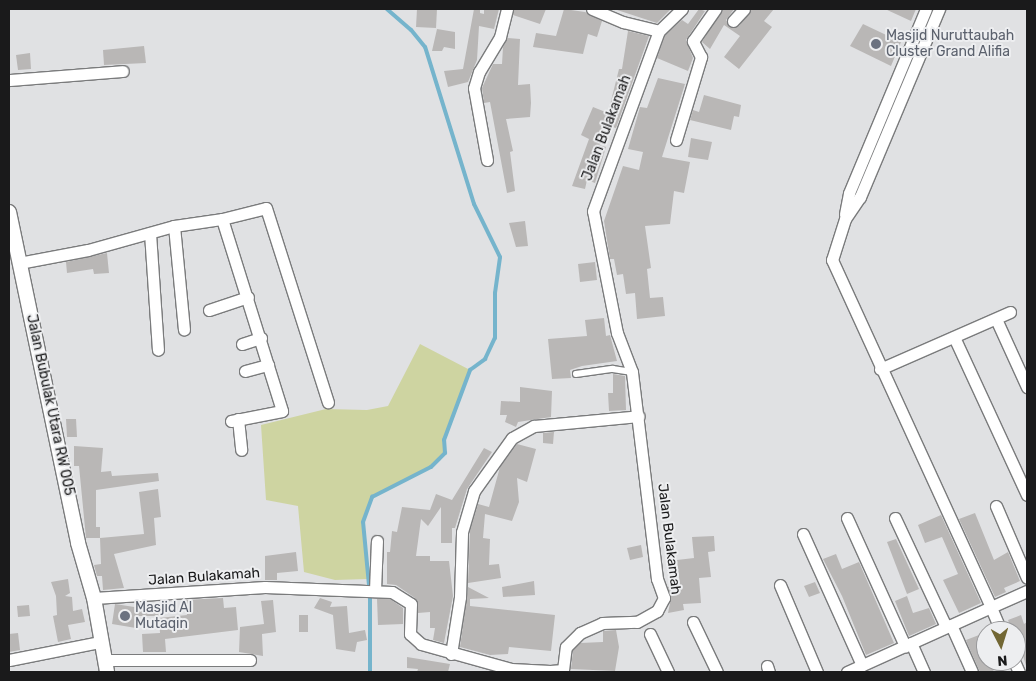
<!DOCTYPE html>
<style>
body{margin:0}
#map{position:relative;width:1036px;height:681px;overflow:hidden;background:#e0e1e3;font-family:Rubik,sans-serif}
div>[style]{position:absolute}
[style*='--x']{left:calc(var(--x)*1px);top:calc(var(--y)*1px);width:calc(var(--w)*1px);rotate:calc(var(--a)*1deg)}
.green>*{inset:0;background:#ced4a1}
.stream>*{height:4px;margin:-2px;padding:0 2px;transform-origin:2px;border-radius:2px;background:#75b4cc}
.building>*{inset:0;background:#b9b7b6}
.roads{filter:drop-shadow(1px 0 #7a7b7c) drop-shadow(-1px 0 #7a7b7c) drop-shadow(0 1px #7a7b7c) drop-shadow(0 -1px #7a7b7c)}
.service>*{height:5.5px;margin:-2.75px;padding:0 2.75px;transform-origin:2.75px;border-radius:2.75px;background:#fff}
.minor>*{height:11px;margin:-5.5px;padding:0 5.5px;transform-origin:5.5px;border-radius:5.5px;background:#fff}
.tertiary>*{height:14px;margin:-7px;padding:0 7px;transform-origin:7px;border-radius:7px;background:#fff}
.dots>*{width:14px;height:14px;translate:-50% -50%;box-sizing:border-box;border:2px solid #edeef0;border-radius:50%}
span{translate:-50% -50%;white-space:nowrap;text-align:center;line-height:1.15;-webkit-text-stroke:4px #edeef0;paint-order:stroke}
.worship-label{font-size:14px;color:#5b616d}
.left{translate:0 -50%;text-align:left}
.street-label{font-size:14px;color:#1a1a1b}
.frame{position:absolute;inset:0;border:10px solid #1a1a1b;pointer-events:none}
.north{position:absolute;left:976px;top:621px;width:50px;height:50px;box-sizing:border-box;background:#edeef0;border:1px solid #99999b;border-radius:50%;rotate:175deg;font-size:14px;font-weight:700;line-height:20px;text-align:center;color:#1a1a1b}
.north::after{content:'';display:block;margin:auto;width:18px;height:22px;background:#726734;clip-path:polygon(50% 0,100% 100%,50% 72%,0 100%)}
</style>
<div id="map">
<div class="green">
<div style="clip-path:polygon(420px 344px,470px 370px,444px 440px,445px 453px,431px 467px,372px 497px,363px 522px,367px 579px,335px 580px,304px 572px,298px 506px,266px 500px,261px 425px,326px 409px,367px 410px,388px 406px)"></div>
</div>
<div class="stream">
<div style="--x:369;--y:585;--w:63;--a:-95.4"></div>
<div style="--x:363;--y:522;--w:27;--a:-70"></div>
<div style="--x:372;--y:497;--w:66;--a:-27"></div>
<div style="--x:431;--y:467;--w:20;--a:-45"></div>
<div style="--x:445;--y:453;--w:13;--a:-94"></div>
<div style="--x:444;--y:440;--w:75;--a:-69.6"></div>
<div style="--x:470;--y:370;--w:19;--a:-36"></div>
<div style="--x:485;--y:359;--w:23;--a:-65"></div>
<div style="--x:495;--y:338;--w:45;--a:-90"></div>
<div style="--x:495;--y:293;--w:36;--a:-82"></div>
<div style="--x:500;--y:257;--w:59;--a:-116.1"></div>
<div style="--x:474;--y:204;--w:164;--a:-107.3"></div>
<div style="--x:425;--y:47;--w:22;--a:-129"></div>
<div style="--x:411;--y:30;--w:32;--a:-139"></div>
<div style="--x:370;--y:595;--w:77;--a:90"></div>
</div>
<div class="building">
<div style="clip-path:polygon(417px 9px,437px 9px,436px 28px,416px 27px)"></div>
<div style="clip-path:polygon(474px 9px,480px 9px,480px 13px,484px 14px,484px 9px,499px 9px,494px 29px,479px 26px,477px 60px,468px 82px,448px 87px,444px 71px,463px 69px)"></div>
<div style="clip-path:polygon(514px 9px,546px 9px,540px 24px,513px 15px)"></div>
<div style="clip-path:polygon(564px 9px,585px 12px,602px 21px,597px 37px,588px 34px,583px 54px,533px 47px,536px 33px,556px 36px)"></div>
<div style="clip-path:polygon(614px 9px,671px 9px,657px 23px)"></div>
<div style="clip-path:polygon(699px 9px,705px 11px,686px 40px,693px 58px,688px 71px,657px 58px,665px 35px,682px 20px,688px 24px)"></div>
<div style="clip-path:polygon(722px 9px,734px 9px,726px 20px,732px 28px,739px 26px,751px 9px,774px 9px,764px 21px,772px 27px,739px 69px,724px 57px,740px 36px,724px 25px,710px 49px,702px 42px)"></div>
<div style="clip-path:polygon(885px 9px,916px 9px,911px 21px)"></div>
<div style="clip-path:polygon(863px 24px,901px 42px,891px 66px,850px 46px)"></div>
<div style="clip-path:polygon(437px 29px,455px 32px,455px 49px,444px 47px,442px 51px,432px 51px)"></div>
<div style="clip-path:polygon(628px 31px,649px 36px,616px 128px,608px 126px,600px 145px,606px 147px,595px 183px,587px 180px,585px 189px,572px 186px,589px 139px,581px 135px,593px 107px,608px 113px,619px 69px,622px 69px)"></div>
<div style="clip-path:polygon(507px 38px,520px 39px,518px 85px,530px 84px,531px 103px,530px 117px,506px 119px,513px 151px,510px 152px,515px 191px,507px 193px,490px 102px,484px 103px,482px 88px,493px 64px,502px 64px,503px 47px)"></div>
<div style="clip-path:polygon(144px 46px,146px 63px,104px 65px,103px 50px)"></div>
<div style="clip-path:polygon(30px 53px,31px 69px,18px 70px,16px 55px)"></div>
<div style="clip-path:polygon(658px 78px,685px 84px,662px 157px,690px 162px,684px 193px,674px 191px,670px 224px,645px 226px,651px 268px,647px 269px,650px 298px,663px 297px,665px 316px,637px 319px,635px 293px,626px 294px,623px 274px,617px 275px,614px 259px,610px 259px,604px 221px,623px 166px,639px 170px,643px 152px,628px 149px,640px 107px,647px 108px)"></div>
<div style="clip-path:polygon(704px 95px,741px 105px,739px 117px,734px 116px,731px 130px,690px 120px,693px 110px,699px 112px)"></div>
<div style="clip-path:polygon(691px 138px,712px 142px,708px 160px,688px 157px)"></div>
<div style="clip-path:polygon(525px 221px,528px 246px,516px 247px,509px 223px)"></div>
<div style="clip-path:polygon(107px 253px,109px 273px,94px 274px,93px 269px,67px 273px,66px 262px)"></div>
<div style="clip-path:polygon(595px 262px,597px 280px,580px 282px,578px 264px)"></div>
<div style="clip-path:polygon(604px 318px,606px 336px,610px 335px,617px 361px,582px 366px,570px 370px,571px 378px,552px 379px,548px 339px,587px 336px,585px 320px)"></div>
<div style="clip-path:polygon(613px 374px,625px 376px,626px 410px,609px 411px,608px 393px,613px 393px)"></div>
<div style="clip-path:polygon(520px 387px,552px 391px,551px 417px,518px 422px,516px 427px,505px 422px,507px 415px,500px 415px,501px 401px,520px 402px)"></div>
<div style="clip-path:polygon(66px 419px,76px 419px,77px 437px,67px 437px)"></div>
<div style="clip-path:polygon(554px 432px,553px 444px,543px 443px,543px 433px)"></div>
<div style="clip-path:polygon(517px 444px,536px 449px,527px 482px,517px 478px,519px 502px,512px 521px,485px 514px,483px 538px,490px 539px,489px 565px,499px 564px,501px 578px,468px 583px,470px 530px,478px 504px,489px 507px,500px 467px)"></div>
<div style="clip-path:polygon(74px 446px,103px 448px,101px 472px,111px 471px,112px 476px,158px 473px,159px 481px,96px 490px,96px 527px,100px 527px,100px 538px,86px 538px,79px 466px,74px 466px)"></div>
<div style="clip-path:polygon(484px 448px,492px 452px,467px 489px,455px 528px,452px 528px,452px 543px,441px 543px,441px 507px,428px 526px,421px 519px,416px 556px,430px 556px,430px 561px,449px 561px,453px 596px,444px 643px,433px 640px,435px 628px,430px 628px,430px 612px,418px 613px,415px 598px,396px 585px,387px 584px,387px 552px,390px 552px,392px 531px,397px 532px,402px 507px,430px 510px,436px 494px,452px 500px)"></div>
<div style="clip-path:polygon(158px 489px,161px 517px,154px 518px,156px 545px,114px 554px,124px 588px,103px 590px,102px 576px,97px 576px,94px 565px,101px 564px,100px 538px,144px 534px,139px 492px)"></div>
<div style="clip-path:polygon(975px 513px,994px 560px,1008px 552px,1020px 581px,1004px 588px,1006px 592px,995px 597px,959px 519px)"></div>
<div style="clip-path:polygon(941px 515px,981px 603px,959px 613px,943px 580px,958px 574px,942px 537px,925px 543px,918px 525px)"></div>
<div style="clip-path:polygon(714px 536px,715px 551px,708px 552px,711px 577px,699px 578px,701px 603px,683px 604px,684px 610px,668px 613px,671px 598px,668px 587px,680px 585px,677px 560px,694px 558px,692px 537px)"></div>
<div style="clip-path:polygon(896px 539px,919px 589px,907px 594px,887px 542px)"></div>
<div style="clip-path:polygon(641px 545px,643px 557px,630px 560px,627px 548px)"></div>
<div style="clip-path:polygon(296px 552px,298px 571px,277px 573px,277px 580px,265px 580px,265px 556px)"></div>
<div style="clip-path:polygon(836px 554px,842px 569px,859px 562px,894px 643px,866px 655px,842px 596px,823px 559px)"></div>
<div style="clip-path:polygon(68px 579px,70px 593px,65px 596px,72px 597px,73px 611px,82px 609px,85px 622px,68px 625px,71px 639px,58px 642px,53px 616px,57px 615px,56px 596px,51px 582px)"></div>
<div style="clip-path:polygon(534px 581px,535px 595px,503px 597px,502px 587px)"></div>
<div style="clip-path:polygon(815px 582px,820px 593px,809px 597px,804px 586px)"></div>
<div style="clip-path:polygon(468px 587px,489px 598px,470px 599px,470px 606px,555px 615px,551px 651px,509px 647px,508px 654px,490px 655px,460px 647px)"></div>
<div style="clip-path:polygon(907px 596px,913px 613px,929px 608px,936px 624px,909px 636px,895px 601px)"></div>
<div style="clip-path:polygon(223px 598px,224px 608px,236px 607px,238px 630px,165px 639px,166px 652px,143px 652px,142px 634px,160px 633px,159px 618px,187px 615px,184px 600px)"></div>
<div style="clip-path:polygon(320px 598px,332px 602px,330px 607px,347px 606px,349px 633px,365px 630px,367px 640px,357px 642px,355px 652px,336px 649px,333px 615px,314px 608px)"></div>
<div style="clip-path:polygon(377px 599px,390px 599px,403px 608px,403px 624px,378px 625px)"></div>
<div style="clip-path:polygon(273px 600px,276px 632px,262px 634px,263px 656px,239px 652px,240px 627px,264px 624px,261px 601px)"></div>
<div style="clip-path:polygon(115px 604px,160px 611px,160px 616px,138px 616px,136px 628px,112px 624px)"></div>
<div style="clip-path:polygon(29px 605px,30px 616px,18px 617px,17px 606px)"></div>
<div style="clip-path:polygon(299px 615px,308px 615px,308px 632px,299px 632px)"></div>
<div style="clip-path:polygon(1021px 615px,1024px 624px,1027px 622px,1026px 666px,1016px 631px,1012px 631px,1008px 620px)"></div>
<div style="clip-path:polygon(616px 630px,619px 647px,615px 671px,571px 669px,573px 650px,580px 643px,603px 642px,603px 631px)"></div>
<div style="clip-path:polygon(18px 633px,20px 650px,9px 652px,9px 634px)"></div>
<div style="clip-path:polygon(979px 635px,983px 646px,986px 644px,986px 661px,990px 661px,994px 672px,980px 672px,967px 643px,966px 640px)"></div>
<div style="clip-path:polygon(407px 657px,450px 664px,448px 672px,417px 672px,418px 669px,407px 668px)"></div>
</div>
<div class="roads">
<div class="service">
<div style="--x:576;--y:374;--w:37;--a:-8"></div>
<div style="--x:613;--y:369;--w:19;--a:9"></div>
</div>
<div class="minor">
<div style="--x:592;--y:9;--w:34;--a:23"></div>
<div style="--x:623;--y:22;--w:37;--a:14"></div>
<div style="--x:733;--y:21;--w:16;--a:-47"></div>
<div style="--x:9;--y:80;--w:114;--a:-4.5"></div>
<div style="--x:676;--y:140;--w:87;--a:-73.2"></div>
<div style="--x:701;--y:57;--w:18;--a:-117"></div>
<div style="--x:693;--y:41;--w:39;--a:-55"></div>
<div style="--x:487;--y:160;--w:73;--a:-100.2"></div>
<div style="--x:474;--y:88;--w:17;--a:-73"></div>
<div style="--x:479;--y:72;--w:41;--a:-59"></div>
<div style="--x:500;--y:37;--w:29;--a:-76"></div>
<div style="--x:845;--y:214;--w:21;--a:-79"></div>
<div style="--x:849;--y:193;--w:199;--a:-67.3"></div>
<div style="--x:222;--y:219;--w:201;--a:72.6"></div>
<div style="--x:282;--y:411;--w:52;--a:168.9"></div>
<div style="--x:174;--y:226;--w:104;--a:84.5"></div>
<div style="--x:150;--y:233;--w:117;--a:86.1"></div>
<div style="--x:19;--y:263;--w:70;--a:-10.7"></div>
<div style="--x:88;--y:250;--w:89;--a:-15.6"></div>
<div style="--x:174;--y:226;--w:49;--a:-8.3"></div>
<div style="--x:222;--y:219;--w:45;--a:-14"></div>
<div style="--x:266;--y:208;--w:204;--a:72.3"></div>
<div style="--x:209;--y:310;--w:41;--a:-18.4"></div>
<div style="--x:996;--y:319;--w:75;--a:65.5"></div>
<div style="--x:954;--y:337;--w:174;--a:65.2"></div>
<div style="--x:242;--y:344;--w:20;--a:-18"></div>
<div style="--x:880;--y:369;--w:142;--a:-23.7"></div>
<div style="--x:245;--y:371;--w:24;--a:-15"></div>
<div style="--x:238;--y:419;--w:31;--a:84"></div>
<div style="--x:996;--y:506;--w:78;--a:66.7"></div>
<div style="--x:847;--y:518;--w:141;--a:65.6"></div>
<div style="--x:895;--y:518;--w:120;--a:64.9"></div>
<div style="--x:803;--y:534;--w:144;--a:65.8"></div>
<div style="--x:780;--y:585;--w:95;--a:67"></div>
<div style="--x:375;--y:590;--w:49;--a:-87.7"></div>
<div style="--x:94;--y:598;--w:171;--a:-3.7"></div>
<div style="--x:265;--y:587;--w:127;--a:2.3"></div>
<div style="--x:392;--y:592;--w:22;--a:32"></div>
<div style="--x:411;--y:604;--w:30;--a:92"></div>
<div style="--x:410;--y:634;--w:15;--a:42"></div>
<div style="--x:421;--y:644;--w:93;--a:15.5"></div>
<div style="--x:511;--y:669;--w:39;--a:3"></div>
<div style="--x:550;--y:671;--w:13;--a:-4"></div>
<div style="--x:563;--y:670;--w:23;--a:-83"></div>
<div style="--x:566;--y:647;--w:20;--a:-45"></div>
<div style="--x:580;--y:633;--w:24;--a:-24"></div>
<div style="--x:602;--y:623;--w:35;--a:-2"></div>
<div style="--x:637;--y:622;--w:23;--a:-29"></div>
<div style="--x:657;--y:611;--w:15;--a:-62"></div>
<div style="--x:664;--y:598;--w:20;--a:-110"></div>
<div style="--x:657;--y:579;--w:209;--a:-96.9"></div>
<div style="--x:632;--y:372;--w:42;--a:-111"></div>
<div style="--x:617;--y:333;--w:124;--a:-101.1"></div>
<div style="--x:593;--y:211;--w:192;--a:-69.9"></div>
<div style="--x:659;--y:31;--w:32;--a:-44"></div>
<div style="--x:693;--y:622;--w:55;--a:64.4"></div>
<div style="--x:951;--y:625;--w:51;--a:65.9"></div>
<div style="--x:1001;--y:631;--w:26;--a:-113"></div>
<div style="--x:991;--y:607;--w:39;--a:-24"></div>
<div style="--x:650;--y:634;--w:42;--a:64.7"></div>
<div style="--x:911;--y:643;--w:32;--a:66"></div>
<div style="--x:451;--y:654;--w:58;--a:-81"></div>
<div style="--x:460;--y:597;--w:65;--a:-88.2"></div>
<div style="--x:462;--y:532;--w:43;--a:-73.7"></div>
<div style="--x:474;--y:491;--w:65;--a:-54.4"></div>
<div style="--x:512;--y:438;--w:25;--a:-29"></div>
<div style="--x:534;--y:426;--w:105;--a:-5.4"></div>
<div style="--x:9;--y:660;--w:93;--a:-11.2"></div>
<div style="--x:107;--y:660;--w:143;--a:0"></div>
<div style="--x:1014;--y:661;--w:12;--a:66"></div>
<div style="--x:767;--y:666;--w:6;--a:72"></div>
<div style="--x:847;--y:672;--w:158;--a:-24.3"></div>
<div style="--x:991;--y:607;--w:382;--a:-114.6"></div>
<div style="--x:832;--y:260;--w:43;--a:-72.4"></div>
<div style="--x:845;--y:219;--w:27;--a:-56"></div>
<div style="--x:860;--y:197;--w:204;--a:-67.2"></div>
</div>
<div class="tertiary">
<div style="--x:9;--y:212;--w:338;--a:78.2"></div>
<div style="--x:78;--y:543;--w:57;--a:73.8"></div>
<div style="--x:94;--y:598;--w:75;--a:80"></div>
</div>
</div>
<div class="dots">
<div style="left:876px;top:44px;background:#6b7280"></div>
<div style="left:125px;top:616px;background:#6b7280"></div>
</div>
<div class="worship-label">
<span class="left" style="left:886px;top:44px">Masjid Nuruttaubah<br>Cluster Grand Alifia</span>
<span class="left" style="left:135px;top:616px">Masjid Al<br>Mutaqin</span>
</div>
<div class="street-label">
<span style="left:607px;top:128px;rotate:-69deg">Jalan Bulakamah</span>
<span style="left:50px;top:405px;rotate:78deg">Jalan Bubulak Utara RW 005</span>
<span style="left:669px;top:539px;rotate:83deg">Jalan Bulakamah</span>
<span style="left:204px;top:577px;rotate:-4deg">Jalan Bulakamah</span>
</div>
<div class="frame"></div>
<div class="north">N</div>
</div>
